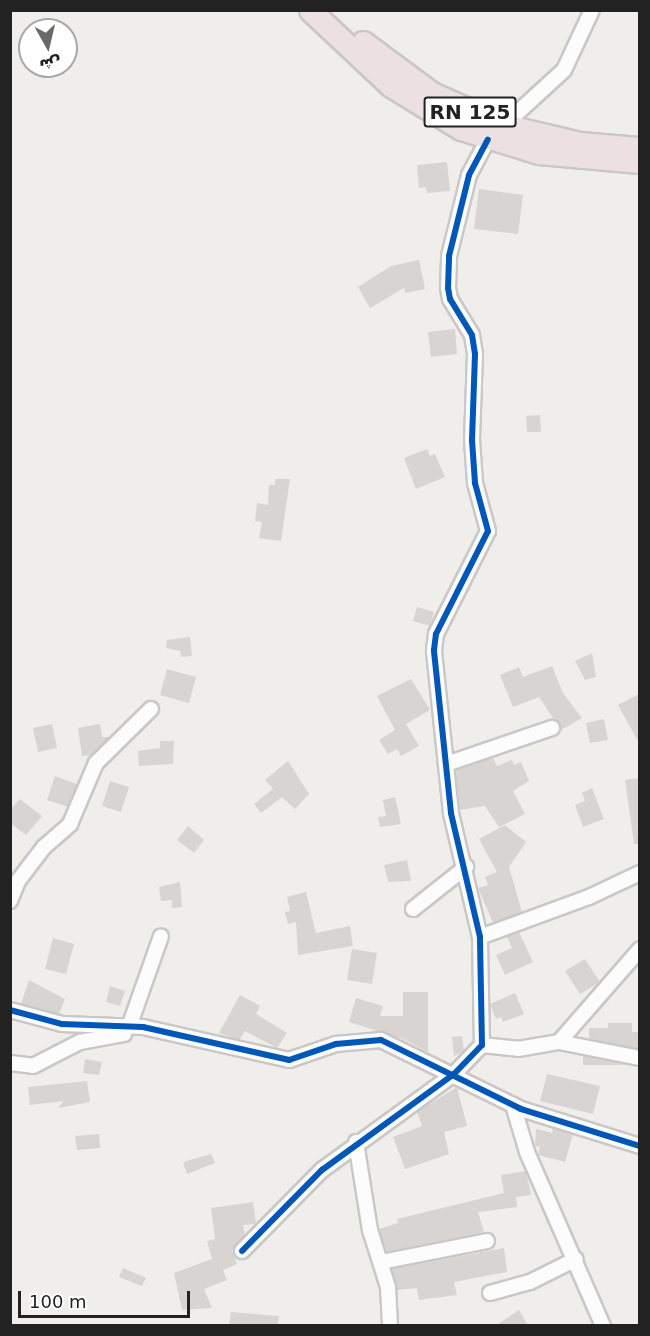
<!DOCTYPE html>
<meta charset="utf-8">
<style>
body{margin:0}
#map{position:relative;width:650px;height:1336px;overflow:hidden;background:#f0eeeb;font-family:"DejaVu Sans","Noto Naskh Arabic",sans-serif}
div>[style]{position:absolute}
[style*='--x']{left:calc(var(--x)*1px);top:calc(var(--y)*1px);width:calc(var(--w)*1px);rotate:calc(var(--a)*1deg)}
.building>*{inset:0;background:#d7d4d2}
.roads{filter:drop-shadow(2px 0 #c9c8c7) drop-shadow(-2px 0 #c9c8c7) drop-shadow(0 2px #c9c8c7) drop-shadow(0 -2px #c9c8c7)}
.minor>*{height:14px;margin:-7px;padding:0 7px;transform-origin:7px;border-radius:7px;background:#fdfcfc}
.highway>*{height:21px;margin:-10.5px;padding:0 10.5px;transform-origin:10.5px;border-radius:10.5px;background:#ece0e2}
.cycleway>*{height:6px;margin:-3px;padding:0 3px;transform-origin:3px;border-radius:3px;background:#0057b8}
span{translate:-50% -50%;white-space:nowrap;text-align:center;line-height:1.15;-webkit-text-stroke:5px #fff;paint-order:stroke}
.shield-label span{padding:2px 4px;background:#fff;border:2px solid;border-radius:4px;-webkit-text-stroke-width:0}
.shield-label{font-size:20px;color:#222;font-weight:700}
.frame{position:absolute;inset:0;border:12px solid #222;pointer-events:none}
.north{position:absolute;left:18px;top:18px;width:60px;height:60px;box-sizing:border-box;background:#fff;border:2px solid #a7a7a7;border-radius:50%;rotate:172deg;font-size:16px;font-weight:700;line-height:24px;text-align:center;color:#222}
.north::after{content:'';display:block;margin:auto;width:21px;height:27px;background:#6a6968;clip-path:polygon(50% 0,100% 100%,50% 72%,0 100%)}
.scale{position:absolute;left:18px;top:1291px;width:172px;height:27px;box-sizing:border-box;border:3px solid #222;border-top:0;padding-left:8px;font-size:18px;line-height:21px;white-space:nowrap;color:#222;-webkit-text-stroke:4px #fff;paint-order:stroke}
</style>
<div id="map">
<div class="building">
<div style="clip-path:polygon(447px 162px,450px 191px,427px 193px,426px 187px,419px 188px,417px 165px)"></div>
<div style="clip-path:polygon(479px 189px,523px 195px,518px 234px,474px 229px)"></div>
<div style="clip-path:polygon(419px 260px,425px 289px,405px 293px,404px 288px,370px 308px,358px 287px,391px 266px)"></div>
<div style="clip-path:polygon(455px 329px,457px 354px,431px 357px,428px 332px)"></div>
<div style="clip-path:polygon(540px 415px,541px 432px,527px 432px,526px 416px)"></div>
<div style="clip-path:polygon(427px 449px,430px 456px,435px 454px,445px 477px,416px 489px,404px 458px)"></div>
<div style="clip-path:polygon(275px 479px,290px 479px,281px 541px,259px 538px,262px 522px,255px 521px,257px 503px,268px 505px,269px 485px,275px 485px)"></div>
<div style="clip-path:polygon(417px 607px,434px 612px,430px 626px,413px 621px)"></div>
<div style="clip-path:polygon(190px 637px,192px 656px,181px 657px,180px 651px,166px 648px,167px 640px)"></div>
<div style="clip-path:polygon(592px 653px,596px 677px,585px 680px,575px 661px)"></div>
<div style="clip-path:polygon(552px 666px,563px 693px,582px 718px,561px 730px,539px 697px,513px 707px,500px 675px,519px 667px,523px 677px)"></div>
<div style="clip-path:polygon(167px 669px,196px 677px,189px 703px,160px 695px)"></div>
<div style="clip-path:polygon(411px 679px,430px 710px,406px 724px,419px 746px,401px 756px,397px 749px,388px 754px,379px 740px,395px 730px,377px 696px)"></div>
<div style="clip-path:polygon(639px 694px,639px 743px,618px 705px)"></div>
<div style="clip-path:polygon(604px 719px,608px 740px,590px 743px,586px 723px)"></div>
<div style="clip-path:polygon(52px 724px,57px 748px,38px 752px,33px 728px)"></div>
<div style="clip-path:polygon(100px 724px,102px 737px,110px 737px,92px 755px,82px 756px,78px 728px)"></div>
<div style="clip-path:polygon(160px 741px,174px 741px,173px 764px,139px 766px,138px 751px,160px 748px)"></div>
<div style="clip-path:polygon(493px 757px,497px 766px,512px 760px,514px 765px,521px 762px,529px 781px,513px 791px,525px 814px,499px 827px,485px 806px,460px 810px,456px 770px)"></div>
<div style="clip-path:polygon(288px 761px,309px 794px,295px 809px,282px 797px,261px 813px,254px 804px,273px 789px,265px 780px)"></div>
<div style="clip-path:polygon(55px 776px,77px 784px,68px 807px,47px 800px)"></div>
<div style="clip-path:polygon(639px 778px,639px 844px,634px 844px,625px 780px)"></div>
<div style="clip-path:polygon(110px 781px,129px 787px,121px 812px,102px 806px)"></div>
<div style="clip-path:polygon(592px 788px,604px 819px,583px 827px,575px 805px,585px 801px,582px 793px)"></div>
<div style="clip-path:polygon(395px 797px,401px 824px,380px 827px,378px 817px,386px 816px,383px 800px)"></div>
<div style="clip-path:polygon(20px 799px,42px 816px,26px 835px,10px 823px,10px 810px)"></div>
<div style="clip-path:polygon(505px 825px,526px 842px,509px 867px,522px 912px,493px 923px,478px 888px,488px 885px,485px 877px,497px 872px,479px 839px)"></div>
<div style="clip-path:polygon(188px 826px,204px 840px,194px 853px,177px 840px)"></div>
<div style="clip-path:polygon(407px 860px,411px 881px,388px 882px,384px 865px)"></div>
<div style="clip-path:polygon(180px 882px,182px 907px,172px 908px,172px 900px,161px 901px,159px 887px)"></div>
<div style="clip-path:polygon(306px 892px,316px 933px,350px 926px,353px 946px,298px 955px,296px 922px,288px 924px,285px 912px,290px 911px,287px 897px)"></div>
<div style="clip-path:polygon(519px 932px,533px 962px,505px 975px,496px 955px,512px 948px,507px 937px)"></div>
<div style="clip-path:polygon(53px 938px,74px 944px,66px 974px,45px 969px)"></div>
<div style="clip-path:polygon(352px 949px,377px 953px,372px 984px,347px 980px)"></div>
<div style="clip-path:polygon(585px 959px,600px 982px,580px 994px,565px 971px)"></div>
<div style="clip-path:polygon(29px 980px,65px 999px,59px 1014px,21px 1004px)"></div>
<div style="clip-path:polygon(110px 986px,125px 991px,120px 1006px,106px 1002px)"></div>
<div style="clip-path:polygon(403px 992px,428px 992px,428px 1052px,403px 1039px,349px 1022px,356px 998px,383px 1006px,380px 1016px,403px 1016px)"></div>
<div style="clip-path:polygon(515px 993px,524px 1014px,503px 1022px,501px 1017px,496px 1019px,490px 1004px)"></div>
<div style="clip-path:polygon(240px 995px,260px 1006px,256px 1014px,287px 1033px,277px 1048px,245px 1031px,239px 1040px,219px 1033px)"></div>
<div style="clip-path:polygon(608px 1023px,632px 1023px,632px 1032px,639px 1032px,639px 1049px,589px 1039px,589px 1028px,608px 1028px)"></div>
<div style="clip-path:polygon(462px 1036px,464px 1051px,454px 1056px,452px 1037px)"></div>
<div style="clip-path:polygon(583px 1056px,624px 1064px,624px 1065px,583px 1065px)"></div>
<div style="clip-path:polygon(85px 1059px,102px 1062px,99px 1075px,83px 1073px)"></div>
<div style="clip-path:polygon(547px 1074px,600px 1086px,593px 1114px,540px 1101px)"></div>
<div style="clip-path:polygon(87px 1081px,90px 1102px,58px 1108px,64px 1101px,30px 1105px,28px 1087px)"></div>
<div style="clip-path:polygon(457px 1087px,467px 1126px,444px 1132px,449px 1154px,405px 1169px,393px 1137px,422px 1126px,417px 1112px)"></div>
<div style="clip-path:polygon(553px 1128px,573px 1134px,565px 1162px,538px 1155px,540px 1147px,535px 1146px,536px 1129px,552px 1133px)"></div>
<div style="clip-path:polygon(99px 1134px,100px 1148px,77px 1150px,75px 1136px)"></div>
<div style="clip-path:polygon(211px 1154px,215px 1163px,187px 1174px,183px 1162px)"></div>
<div style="clip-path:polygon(526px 1171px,531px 1195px,516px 1197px,517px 1207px,478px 1212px,484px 1232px,386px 1252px,379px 1229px,398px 1223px,397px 1219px,504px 1193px,501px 1175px)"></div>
<div style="clip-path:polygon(253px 1202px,256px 1224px,243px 1225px,245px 1235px,232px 1251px,237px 1264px,223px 1270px,227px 1280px,204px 1289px,212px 1308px,182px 1310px,174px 1273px,212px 1259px,207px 1241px,215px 1239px,211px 1208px)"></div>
<div style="clip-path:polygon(504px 1248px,507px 1272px,454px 1282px,457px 1295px,419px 1300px,417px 1288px,397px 1290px,392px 1269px)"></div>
<div style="clip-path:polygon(123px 1268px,146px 1278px,142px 1286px,119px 1277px)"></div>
<div style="clip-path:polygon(519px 1310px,528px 1326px,495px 1326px)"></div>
<div style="clip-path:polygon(231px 1312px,279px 1316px,278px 1326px,229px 1326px)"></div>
</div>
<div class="roads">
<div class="minor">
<div style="--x:504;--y:125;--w:81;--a:-42.5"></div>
<div style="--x:564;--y:70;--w:66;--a:-65"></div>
<div style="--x:446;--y:764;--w:112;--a:-18.8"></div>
<div style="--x:10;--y:901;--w:22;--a:-68"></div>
<div style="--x:18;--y:881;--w:43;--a:-52.6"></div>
<div style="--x:44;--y:847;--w:35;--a:-41"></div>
<div style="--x:70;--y:824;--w:66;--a:-66.9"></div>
<div style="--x:96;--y:763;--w:77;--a:-44.5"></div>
<div style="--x:413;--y:909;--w:68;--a:-38.4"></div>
<div style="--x:480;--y:937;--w:116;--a:-20.2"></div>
<div style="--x:589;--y:897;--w:56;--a:-25.2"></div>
<div style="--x:10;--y:1010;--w:54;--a:15.1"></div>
<div style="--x:62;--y:1024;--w:81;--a:2.1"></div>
<div style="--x:143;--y:1027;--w:150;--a:12.7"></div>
<div style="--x:289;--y:1060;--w:50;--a:-18.8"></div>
<div style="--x:336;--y:1044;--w:45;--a:-5.1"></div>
<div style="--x:381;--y:1040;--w:156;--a:26.2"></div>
<div style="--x:521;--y:1109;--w:125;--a:17.3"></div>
<div style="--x:129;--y:1027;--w:96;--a:-70.6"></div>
<div style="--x:559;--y:1042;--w:83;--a:11.2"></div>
<div style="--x:482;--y:1045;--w:36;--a:6"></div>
<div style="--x:518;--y:1049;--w:42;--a:-9.7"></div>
<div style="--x:559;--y:1042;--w:123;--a:-48.9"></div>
<div style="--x:10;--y:1063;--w:23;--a:7"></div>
<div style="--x:33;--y:1066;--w:53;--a:-27.1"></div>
<div style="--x:80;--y:1042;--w:45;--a:-10.3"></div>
<div style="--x:513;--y:1105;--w:49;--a:73.4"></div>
<div style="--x:527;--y:1152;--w:190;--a:66.4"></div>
<div style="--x:356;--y:1142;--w:89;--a:81"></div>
<div style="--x:370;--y:1230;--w:60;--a:72.5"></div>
<div style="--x:388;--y:1287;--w:39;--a:87"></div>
<div style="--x:242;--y:1251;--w:114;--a:-45.4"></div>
<div style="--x:322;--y:1170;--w:163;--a:-36"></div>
<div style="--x:454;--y:1074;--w:40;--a:-46"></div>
<div style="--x:482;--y:1045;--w:108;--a:-91.1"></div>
<div style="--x:480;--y:937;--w:127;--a:-103.2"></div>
<div style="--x:451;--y:813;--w:164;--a:-96"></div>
<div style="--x:434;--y:650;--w:16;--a:-83"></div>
<div style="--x:436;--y:634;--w:115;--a:-63.2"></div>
<div style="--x:488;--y:531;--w:50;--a:-105.2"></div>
<div style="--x:475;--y:483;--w:43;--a:-94"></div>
<div style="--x:472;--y:440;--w:86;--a:-88"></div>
<div style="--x:475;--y:354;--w:19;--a:-99"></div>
<div style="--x:472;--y:335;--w:42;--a:-121.4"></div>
<div style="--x:450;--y:299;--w:11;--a:-100"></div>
<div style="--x:448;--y:288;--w:32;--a:-88"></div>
<div style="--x:449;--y:256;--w:83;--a:-76.1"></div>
<div style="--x:469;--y:175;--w:40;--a:-62"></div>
<div style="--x:381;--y:1262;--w:108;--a:-11.2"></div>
<div style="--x:490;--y:1293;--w:41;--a:-15.4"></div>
<div style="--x:530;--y:1282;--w:51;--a:-26.6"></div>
</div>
<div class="highway">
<div style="--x:310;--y:10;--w:111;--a:43.2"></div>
<div style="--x:391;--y:86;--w:82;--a:31.6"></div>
<div style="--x:461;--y:129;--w:82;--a:17.1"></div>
<div style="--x:539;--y:153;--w:101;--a:5.1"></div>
<div style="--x:363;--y:42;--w:86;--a:36.5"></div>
<div style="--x:432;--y:93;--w:79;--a:24"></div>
<div style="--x:504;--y:125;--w:78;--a:13.3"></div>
<div style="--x:580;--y:143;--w:59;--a:4.8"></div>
</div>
</div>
<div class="cycleway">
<div style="--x:10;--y:1010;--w:54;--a:15.1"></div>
<div style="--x:62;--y:1024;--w:81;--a:2.1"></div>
<div style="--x:143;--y:1027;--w:150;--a:12.7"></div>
<div style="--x:289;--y:1060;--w:50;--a:-18.8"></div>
<div style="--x:336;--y:1044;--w:45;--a:-5.1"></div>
<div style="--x:381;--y:1040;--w:156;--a:26.2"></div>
<div style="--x:521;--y:1109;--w:125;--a:17.3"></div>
<div style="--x:242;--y:1251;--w:114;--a:-45.4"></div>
<div style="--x:322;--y:1170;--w:163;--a:-36"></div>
<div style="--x:454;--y:1074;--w:40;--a:-46"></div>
<div style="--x:482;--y:1045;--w:108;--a:-91.1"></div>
<div style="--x:480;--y:937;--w:127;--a:-103.2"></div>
<div style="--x:451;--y:813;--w:164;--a:-96"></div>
<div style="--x:434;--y:650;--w:16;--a:-83"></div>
<div style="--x:436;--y:634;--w:115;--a:-63.2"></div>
<div style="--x:488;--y:531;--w:50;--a:-105.2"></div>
<div style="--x:475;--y:483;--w:43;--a:-94"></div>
<div style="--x:472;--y:440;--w:86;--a:-88"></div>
<div style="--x:475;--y:354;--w:19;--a:-99"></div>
<div style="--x:472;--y:335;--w:42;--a:-121.4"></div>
<div style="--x:450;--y:299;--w:11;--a:-100"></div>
<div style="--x:448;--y:288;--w:32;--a:-88"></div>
<div style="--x:449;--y:256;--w:83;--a:-76.1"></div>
<div style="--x:469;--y:175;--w:40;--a:-62"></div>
</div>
<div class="shield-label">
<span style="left:470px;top:112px">RN 125</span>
</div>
<div class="frame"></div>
<div class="north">ش</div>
<div class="scale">100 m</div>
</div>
